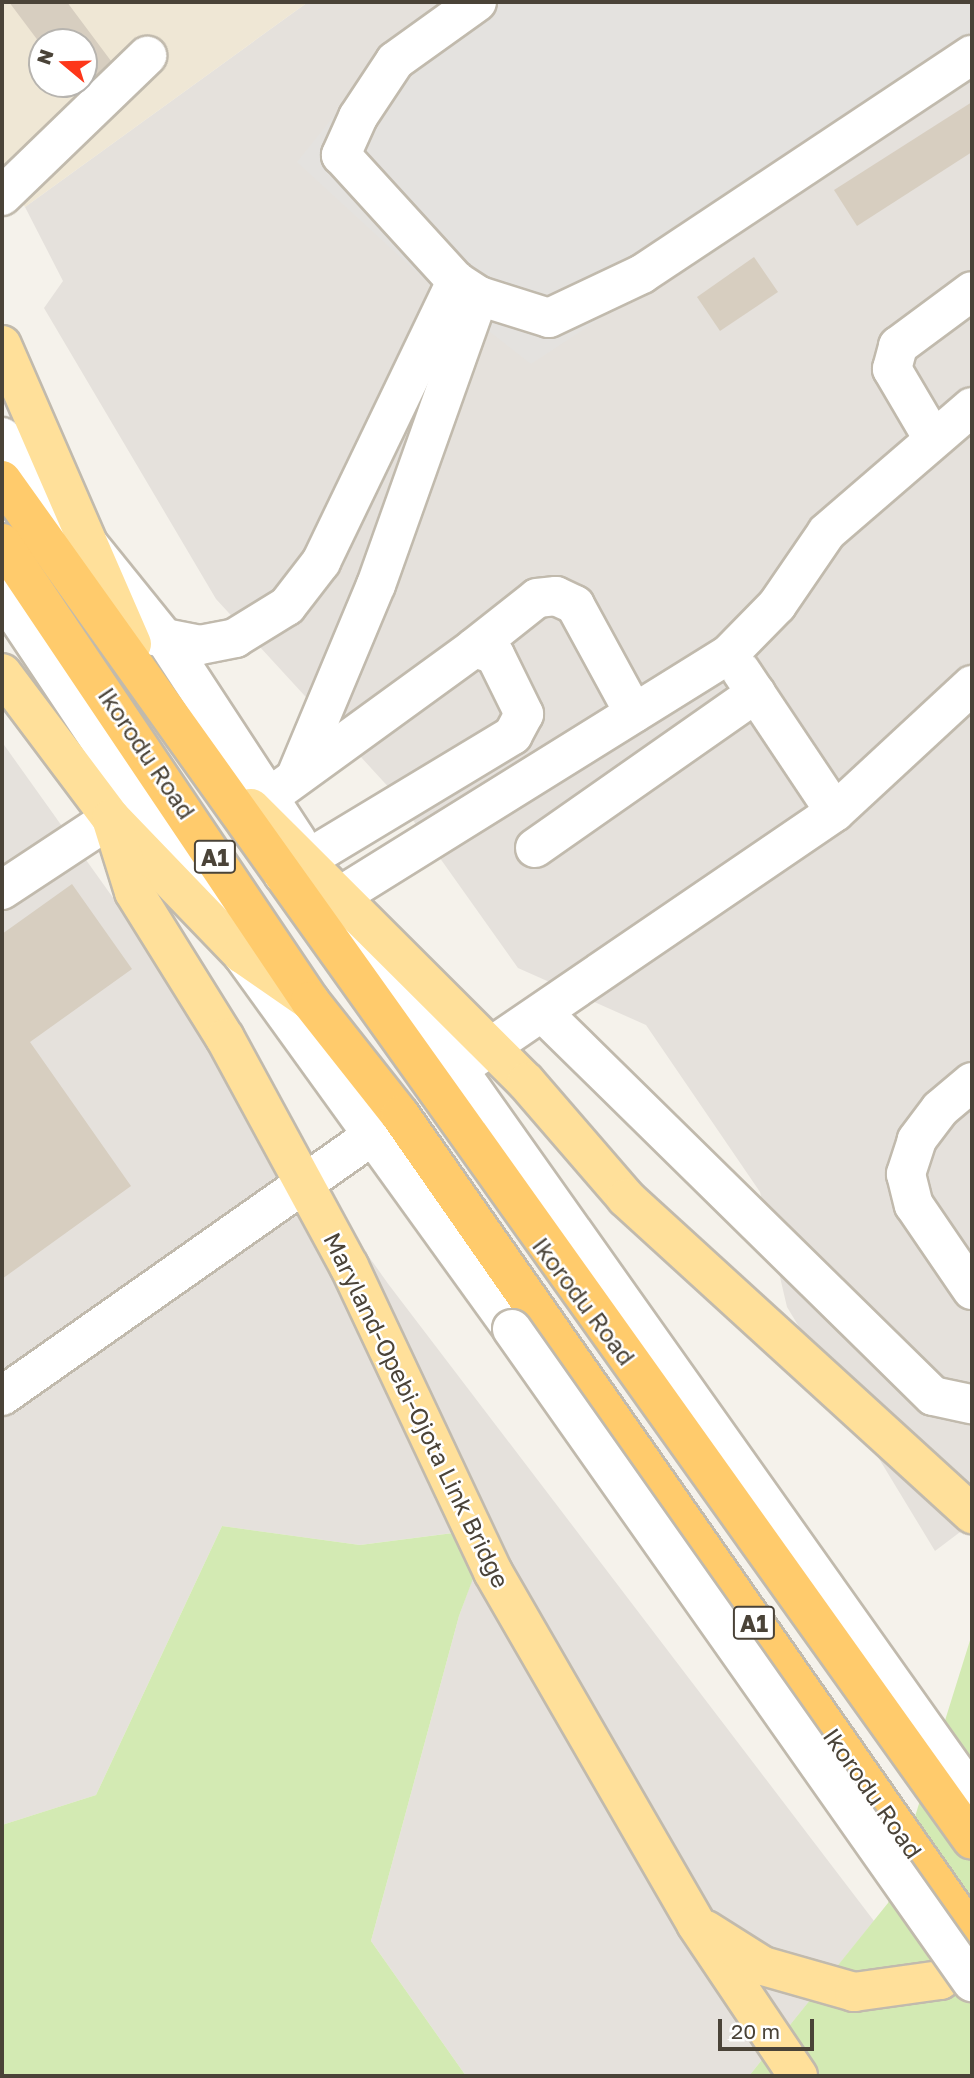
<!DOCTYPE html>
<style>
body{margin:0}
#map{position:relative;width:974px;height:2078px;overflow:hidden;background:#f5f2eb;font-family:"Golos Text",sans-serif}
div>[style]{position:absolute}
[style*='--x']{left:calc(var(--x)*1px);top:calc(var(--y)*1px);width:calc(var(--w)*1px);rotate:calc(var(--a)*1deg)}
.industrial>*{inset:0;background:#e5e1dc}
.education>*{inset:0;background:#efe7d5}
.green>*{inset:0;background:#d3eab3}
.parking>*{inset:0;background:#e4e2df}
.building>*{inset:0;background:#d7cec0}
.roads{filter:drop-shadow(2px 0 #c1baad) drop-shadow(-2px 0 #c1baad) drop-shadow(0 2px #c1baad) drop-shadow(0 -2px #c1baad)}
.minor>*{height:38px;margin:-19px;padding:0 19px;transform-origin:19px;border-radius:19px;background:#fff}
.major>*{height:38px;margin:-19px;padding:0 19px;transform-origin:19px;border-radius:19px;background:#ffe09a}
.highway>*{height:38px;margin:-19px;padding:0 19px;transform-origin:19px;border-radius:19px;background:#ffcb6c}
.bridges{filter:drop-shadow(2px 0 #c1baad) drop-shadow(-2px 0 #c1baad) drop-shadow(0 2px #c1baad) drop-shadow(0 -2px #c1baad)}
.minor-bridge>*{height:38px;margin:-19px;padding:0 19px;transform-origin:19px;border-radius:19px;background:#fff}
span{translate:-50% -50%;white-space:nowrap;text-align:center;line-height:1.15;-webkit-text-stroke:5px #fff;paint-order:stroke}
.shield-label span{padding:2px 5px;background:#fff;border:2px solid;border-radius:5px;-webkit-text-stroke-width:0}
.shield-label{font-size:23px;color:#4a4338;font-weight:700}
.street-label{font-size:24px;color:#4a4338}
.frame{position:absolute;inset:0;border:4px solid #4a4338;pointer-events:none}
.north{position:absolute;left:28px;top:28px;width:70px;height:70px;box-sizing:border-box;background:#fff;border:2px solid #b7b4af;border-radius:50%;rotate:289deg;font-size:19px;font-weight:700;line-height:28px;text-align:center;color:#4a4338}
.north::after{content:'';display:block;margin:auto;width:24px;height:32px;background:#fd371a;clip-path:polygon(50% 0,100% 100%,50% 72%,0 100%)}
.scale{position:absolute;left:718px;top:2019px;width:96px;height:32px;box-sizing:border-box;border:4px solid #4a4338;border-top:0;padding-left:9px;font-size:21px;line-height:24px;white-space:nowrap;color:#4a4338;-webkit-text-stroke:5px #fff;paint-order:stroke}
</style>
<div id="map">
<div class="industrial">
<div style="clip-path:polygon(308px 2px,972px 2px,972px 1523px,935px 1551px,787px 1307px,760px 1192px,646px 1025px,518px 968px,393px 792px,216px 599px,44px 308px,63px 281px,25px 207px)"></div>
<div style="clip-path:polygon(2px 742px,389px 1285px,874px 1921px,749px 2076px,466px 2076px,371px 1941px,459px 1616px,491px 1528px,360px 1545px,222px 1526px,96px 1795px,2px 1825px)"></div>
</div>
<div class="education">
<div style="clip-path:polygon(evenodd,2px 2px,308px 2px,25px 207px,2px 172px,2px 2px,42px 42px,84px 42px,84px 84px,42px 84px,42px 42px)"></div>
</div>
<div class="green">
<div style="clip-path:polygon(222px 1526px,360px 1545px,492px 1528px,459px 1616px,371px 1941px,466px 2076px,2px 2076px,2px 1825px,96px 1795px)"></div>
<div style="clip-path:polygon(972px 1634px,972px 2076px,749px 2076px,888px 1903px)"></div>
</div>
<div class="parking">
<div style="clip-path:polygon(441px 2px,972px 2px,972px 73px,531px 364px,435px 289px,297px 162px,407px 25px)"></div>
</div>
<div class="building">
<div style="clip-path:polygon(9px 2px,67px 2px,117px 69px,80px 97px,71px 84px,84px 84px,84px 42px,42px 46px)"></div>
<div style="clip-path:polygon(972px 102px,972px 152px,857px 226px,834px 190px)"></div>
<div style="clip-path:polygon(754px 257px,778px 292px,720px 331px,697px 297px)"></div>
<div style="clip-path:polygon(72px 884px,132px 969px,30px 1042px,131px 1186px,2px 1279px,2px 934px)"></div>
</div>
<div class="roads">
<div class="minor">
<div style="--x:477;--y:2;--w:101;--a:144.3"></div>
<div style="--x:395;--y:61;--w:67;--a:123.5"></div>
<div style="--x:358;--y:117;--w:42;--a:114.1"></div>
<div style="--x:341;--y:155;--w:171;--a:47.6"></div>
<div style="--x:456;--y:281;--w:27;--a:33"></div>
<div style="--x:479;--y:296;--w:73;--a:17.4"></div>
<div style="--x:549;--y:318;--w:103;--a:-25.3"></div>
<div style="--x:642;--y:274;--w:396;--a:-33.6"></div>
<div style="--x:2;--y:196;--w:202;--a:-44"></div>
<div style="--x:2;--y:437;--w:260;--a:51.1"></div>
<div style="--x:165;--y:639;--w:241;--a:56.8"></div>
<div style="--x:932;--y:437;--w:79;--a:-120.5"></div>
<div style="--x:892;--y:369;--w:24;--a:-75"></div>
<div style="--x:898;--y:346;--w:92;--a:-36.6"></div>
<div style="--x:2;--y:594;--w:433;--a:56.3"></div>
<div style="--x:242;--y:954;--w:462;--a:54.2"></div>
<div style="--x:149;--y:635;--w:52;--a:11.1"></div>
<div style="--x:200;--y:645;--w:36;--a:-11"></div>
<div style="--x:235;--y:638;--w:61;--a:-31.6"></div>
<div style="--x:287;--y:606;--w:56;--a:-52.3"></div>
<div style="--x:321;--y:562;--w:312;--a:-64.3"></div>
<div style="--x:474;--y:648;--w:80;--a:-38.4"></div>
<div style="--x:537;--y:598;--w:19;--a:-6"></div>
<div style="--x:556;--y:596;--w:21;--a:25"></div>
<div style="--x:575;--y:605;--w:123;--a:61.4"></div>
<div style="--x:741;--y:671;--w:169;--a:56.3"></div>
<div style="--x:296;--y:776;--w:207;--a:-67.3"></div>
<div style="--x:376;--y:585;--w:307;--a:-70.4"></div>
<div style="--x:250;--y:811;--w:277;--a:-36"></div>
<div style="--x:474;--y:648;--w:22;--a:18"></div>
<div style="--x:495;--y:655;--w:66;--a:63.8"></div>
<div style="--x:524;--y:714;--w:24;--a:118"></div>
<div style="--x:513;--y:735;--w:269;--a:148.9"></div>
<div style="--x:535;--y:848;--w:270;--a:-35"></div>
<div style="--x:2;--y:890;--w:131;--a:-33.4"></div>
<div style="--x:313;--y:913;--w:490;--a:-31.9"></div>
<div style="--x:729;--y:654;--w:69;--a:-45.6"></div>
<div style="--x:777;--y:605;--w:88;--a:-55.6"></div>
<div style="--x:827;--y:532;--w:191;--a:-40.8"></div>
<div style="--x:360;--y:931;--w:1059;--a:54.69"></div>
<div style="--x:544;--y:1014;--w:545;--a:44.48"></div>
<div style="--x:933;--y:1396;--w:40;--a:12"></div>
<div style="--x:464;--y:1065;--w:449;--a:-34.3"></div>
<div style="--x:835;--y:812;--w:187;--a:-42.8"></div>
<div style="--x:972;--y:1082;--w:42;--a:139.8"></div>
<div style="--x:940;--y:1109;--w:39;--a:127"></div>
<div style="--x:917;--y:1140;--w:36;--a:108"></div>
<div style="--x:906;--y:1174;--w:32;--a:76"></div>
<div style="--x:914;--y:1205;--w:103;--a:55.7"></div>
<div style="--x:2;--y:1396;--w:478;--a:-35.1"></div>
</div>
<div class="major">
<div style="--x:2;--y:345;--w:326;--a:66.5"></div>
<div style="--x:2;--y:673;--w:181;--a:53.1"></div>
<div style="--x:111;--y:818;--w:189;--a:46.1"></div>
<div style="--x:242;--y:954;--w:83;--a:34.7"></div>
<div style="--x:251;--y:808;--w:388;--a:44.9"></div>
<div style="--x:526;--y:1082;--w:153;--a:49.2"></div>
<div style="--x:626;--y:1198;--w:469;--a:42.4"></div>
<div style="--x:111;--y:818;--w:77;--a:72.7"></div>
<div style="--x:134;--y:892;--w:172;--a:58.1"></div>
<div style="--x:225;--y:1038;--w:260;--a:61.5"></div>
<div style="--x:349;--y:1266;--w:338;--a:64.8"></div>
<div style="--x:493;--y:1572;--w:406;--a:60"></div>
<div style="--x:696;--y:1924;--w:183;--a:56.1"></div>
<div style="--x:706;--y:1930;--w:67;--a:32.3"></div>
<div style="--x:763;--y:1966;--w:95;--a:15.9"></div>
<div style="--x:854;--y:1992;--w:87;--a:-7.9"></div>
<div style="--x:940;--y:1980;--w:38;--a:-33"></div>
</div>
<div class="highway">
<div style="--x:2;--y:480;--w:1670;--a:54.5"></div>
<div style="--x:2;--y:543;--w:552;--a:56.08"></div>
<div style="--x:310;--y:1001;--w:145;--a:51.7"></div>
<div style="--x:400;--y:1115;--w:1000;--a:55.1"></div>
</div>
</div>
<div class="bridges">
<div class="minor-bridge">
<div style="--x:512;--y:1329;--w:799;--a:54.84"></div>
</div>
</div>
<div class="shield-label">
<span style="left:215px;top:857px">A1</span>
<span style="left:754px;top:1623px">A1</span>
</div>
<div class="street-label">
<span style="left:147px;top:753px;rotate:56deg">Ikorodu Road</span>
<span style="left:584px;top:1301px;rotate:53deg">Ikorodu Road</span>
<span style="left:417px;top:1410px;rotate:64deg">Maryland-Opebi-Ojota Link Bridge</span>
<span style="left:873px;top:1793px;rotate:55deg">Ikorodu Road</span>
</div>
<div class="frame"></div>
<div class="north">N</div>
<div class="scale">20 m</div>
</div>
